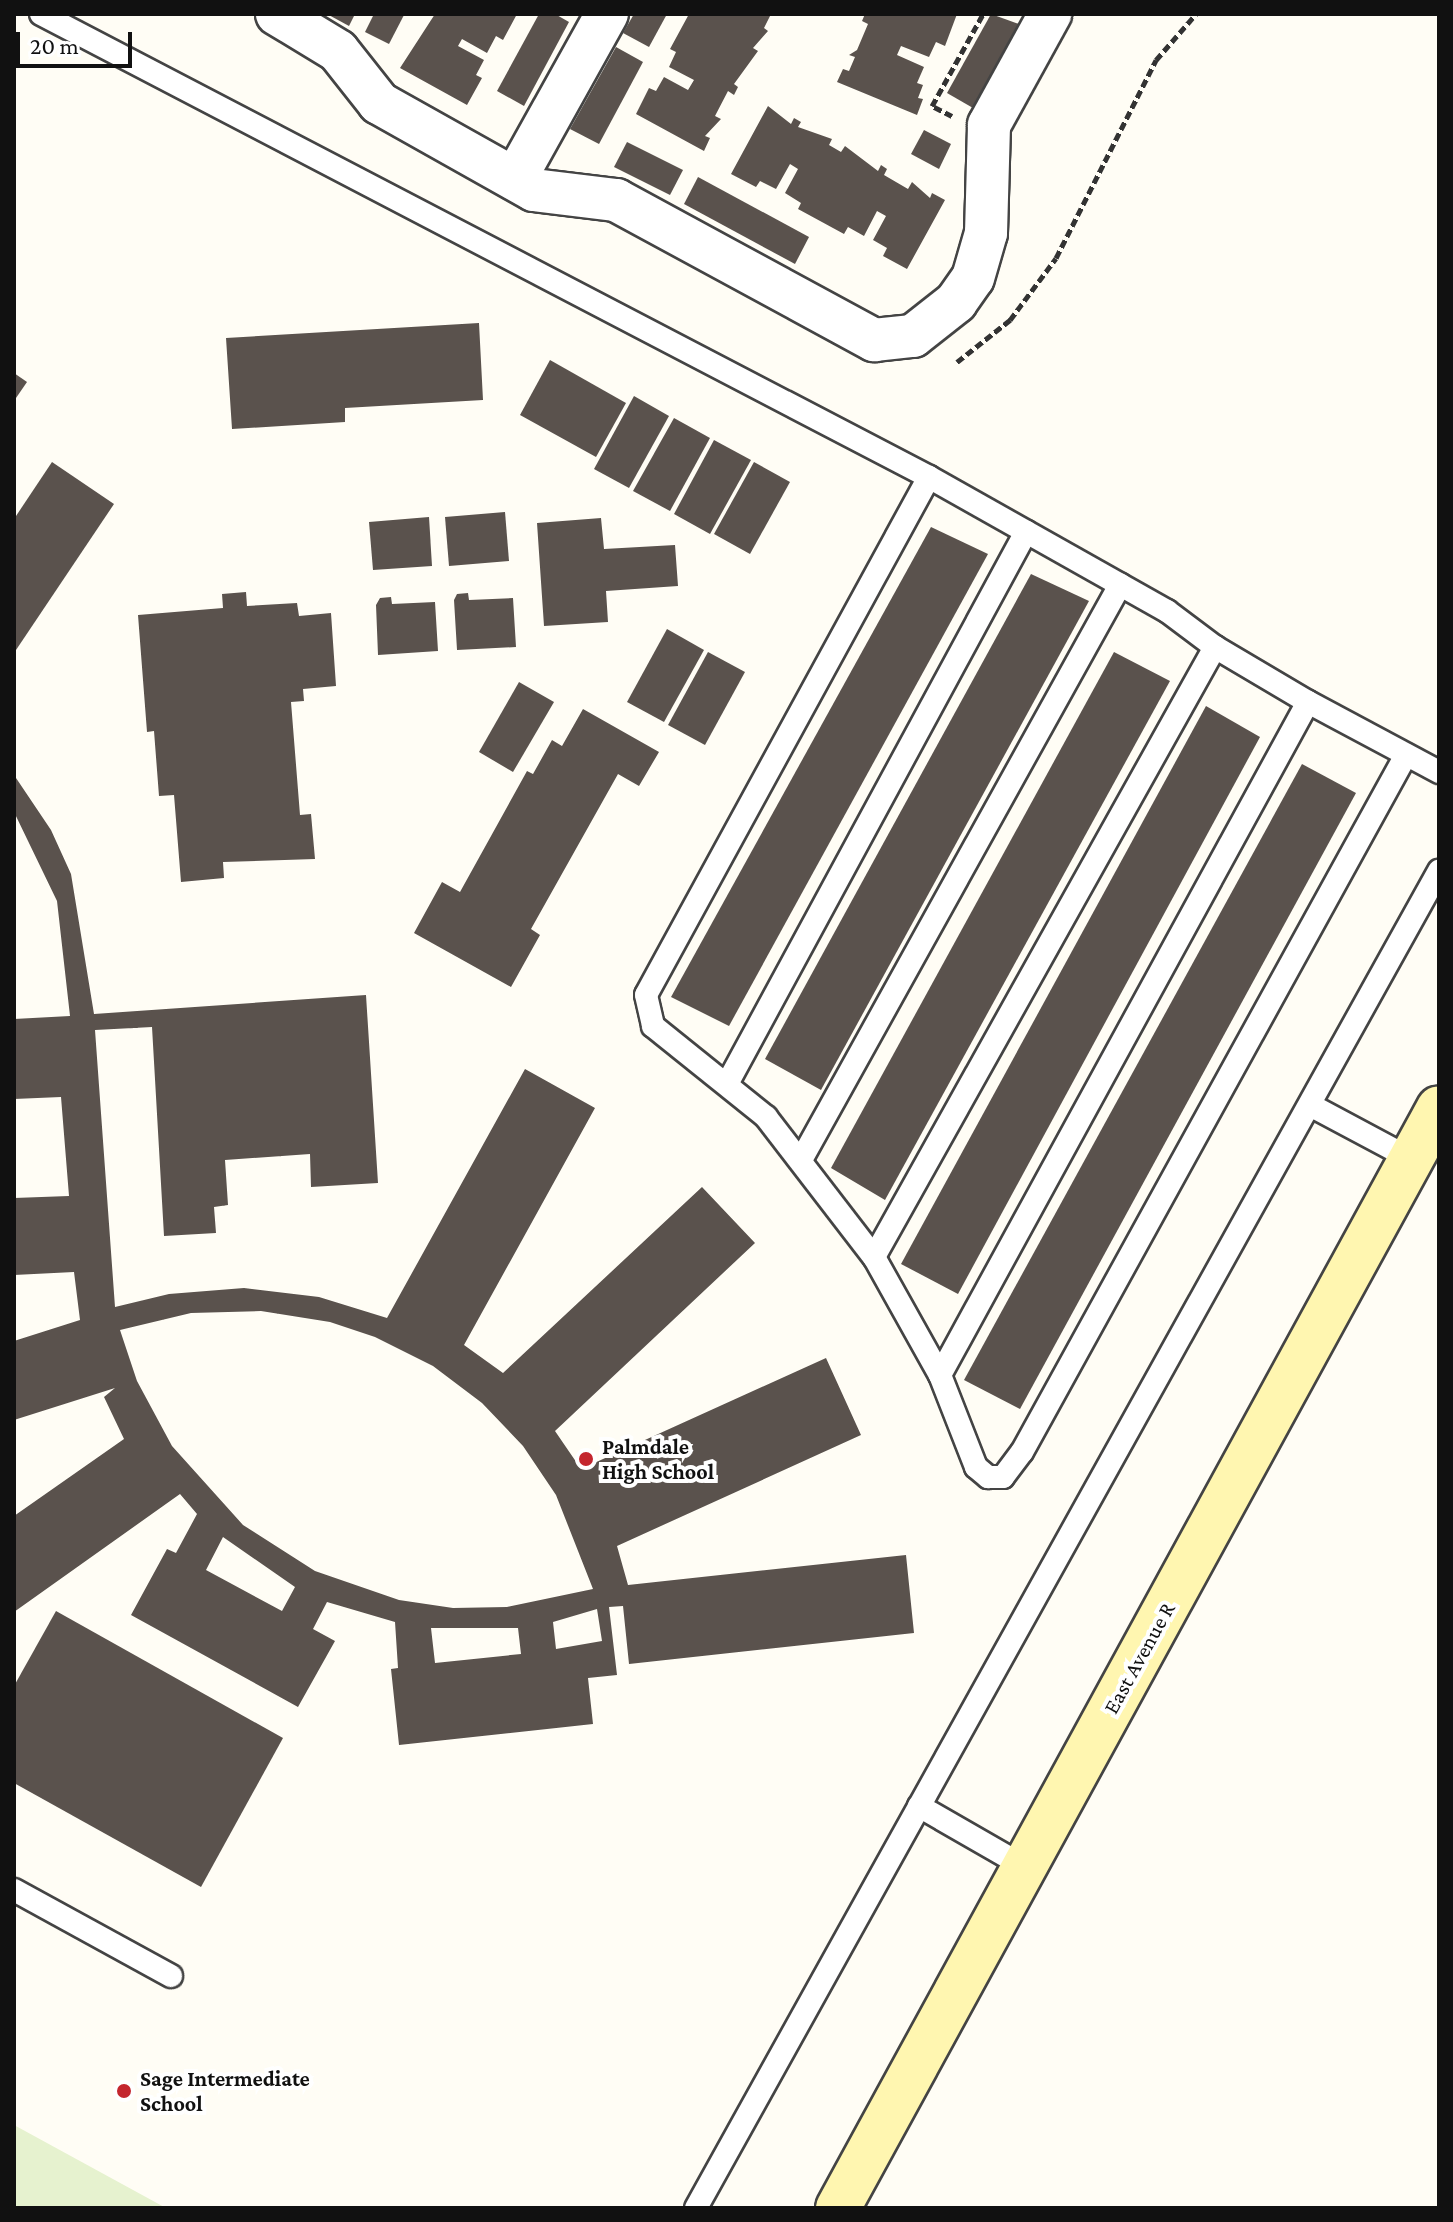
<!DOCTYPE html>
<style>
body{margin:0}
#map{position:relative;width:1453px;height:2222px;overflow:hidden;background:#fffdf5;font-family:"Crimson Pro",serif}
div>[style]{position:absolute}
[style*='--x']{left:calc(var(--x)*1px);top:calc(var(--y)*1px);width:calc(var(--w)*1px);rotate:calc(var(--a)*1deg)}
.pitch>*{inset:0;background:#e6f2cf}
.building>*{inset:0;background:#5a524d}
.path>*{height:5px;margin-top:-2.5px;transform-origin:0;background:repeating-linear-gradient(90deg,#333 0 8px,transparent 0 12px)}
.roads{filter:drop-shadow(2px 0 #444) drop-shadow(-2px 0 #444) drop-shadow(0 2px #444) drop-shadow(0 -2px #444)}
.lane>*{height:22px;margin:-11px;padding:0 11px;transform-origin:11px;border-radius:11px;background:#fff}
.street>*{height:42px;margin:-21px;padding:0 21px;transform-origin:21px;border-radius:21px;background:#fff}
.secondary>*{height:44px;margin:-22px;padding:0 22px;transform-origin:22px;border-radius:22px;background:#fff6b0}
.dots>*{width:22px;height:22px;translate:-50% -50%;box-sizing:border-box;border:4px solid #fff;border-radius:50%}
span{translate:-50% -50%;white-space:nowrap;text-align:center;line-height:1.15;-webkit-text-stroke:8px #fff;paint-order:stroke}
.poi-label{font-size:22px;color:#111;font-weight:700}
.left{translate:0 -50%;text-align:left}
.street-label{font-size:22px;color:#111}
.frame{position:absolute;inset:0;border:16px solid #111;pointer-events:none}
.scale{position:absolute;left:16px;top:32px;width:116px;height:36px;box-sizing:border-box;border:4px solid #111;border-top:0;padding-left:10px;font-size:24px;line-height:28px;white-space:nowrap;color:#111;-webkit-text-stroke:6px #fff;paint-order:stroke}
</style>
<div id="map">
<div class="pitch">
<div style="clip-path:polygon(14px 2125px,166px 2208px,14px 2208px)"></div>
</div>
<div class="building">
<div style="clip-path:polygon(327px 14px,355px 14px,349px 26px)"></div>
<div style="clip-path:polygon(374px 14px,404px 15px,389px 44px,365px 32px)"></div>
<div style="clip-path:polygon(435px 14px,517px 14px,503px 40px,496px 36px,487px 53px,462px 39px,458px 46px,484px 60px,476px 75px,482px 78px,467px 105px,400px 68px)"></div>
<div style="clip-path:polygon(539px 14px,555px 14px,569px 22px,524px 106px,497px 91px)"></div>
<div style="clip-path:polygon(634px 14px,667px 14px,649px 47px,623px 33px)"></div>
<div style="clip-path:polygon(689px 14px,771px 14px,764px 28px,768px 31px,753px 48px,758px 51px,734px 84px,738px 87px,734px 95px,728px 91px,715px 116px,721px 119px,705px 136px,710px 138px,704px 151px,636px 114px,649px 88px,656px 91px,664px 77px,688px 90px,694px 80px,669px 67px,676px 52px,670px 49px)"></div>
<div style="clip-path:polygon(865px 14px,957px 14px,945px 46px,936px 42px,929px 57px,901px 46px,897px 55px,924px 67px,917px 83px,923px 85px,918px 98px,923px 99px,917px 115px,837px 82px,843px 69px,849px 71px,855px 57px,849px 55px,857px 50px,868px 24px,862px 21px)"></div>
<div style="clip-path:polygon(991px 14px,1019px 24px,973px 108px,947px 93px)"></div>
<div style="clip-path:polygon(616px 47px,643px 62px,599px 144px,570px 129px)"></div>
<div style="clip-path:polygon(768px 106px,791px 124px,794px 118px,801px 122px,798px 127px,832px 139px,829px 145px,841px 152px,845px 146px,878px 171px,881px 165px,887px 169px,884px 175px,908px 189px,912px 182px,930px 198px,932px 193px,945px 200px,907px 269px,883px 256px,887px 248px,873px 240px,886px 216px,877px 211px,864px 236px,848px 227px,844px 234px,798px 209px,801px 203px,785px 193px,798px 169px,790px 164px,776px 189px,760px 181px,756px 187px,731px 174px)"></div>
<div style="clip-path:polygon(924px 130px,951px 144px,939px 169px,911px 154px)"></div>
<div style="clip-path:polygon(627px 142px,683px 170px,670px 195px,614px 167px)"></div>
<div style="clip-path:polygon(698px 177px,809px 237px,795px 264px,684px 204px)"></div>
<div style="clip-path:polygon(479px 323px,483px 400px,345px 408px,345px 422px,232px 429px,226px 338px)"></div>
<div style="clip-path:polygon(550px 360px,626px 403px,596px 457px,520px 415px)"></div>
<div style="clip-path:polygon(14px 373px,27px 382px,16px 398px,14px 397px)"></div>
<div style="clip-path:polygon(634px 396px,669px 416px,629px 488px,594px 469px)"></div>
<div style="clip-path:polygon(674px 418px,710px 438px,670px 511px,633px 491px)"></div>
<div style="clip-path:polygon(714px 440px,751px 460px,710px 534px,674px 514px)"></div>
<div style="clip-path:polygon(52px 462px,114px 504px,14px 653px,14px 519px)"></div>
<div style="clip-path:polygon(754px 462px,790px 482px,750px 554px,714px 534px)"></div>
<div style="clip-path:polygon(505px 512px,509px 561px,449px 566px,445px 517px)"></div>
<div style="clip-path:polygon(429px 517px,432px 566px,373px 570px,369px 522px)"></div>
<div style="clip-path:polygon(601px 518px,604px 549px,675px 545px,678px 586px,606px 591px,608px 622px,544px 626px,537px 523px)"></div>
<div style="clip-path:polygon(931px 527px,988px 554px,729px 1026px,671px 997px)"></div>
<div style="clip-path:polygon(1031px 574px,1089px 601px,821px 1090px,765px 1059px)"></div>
<div style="clip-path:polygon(246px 592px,247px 606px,297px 603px,299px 616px,331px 613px,336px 686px,303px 689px,304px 701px,291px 702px,300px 815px,311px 814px,315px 859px,223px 862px,224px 878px,181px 882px,174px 795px,159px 796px,154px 731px,147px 732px,138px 615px,223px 608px,222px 594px)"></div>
<div style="clip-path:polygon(468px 593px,469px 600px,513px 598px,516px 647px,457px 650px,454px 600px,457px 594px)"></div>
<div style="clip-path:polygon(391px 597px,392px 604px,435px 602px,438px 651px,378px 655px,376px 605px,380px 598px)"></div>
<div style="clip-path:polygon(667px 629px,704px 650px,664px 722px,627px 702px)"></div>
<div style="clip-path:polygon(708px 652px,745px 672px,705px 745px,668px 725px)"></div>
<div style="clip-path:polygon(1114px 652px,1170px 681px,885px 1200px,831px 1168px)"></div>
<div style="clip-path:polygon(519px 682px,554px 702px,513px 772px,479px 752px)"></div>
<div style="clip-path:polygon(1206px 706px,1260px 737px,958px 1294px,901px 1264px)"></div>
<div style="clip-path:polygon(583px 709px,659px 752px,639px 786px,618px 774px,531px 929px,540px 935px,511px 987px,414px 933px,442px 882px,460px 892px,527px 771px,533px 774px,552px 740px,562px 746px)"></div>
<div style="clip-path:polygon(1302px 764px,1356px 793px,1020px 1409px,964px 1380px)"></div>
<div style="clip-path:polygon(evenodd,14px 775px,51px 830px,71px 874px,94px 1014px,366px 995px,378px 1183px,311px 1187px,310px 1154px,225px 1160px,228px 1205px,214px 1207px,216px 1233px,164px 1236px,152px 1027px,95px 1030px,115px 1307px,169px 1294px,244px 1288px,319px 1297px,387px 1318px,525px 1069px,595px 1108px,464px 1345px,503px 1373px,702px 1187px,755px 1243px,555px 1431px,581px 1469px,826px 1358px,861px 1435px,617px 1546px,628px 1585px,906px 1555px,914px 1633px,629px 1664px,623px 1606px,609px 1607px,617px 1675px,588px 1678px,593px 1724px,399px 1745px,391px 1669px,398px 1668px,395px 1622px,327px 1602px,313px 1629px,335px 1641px,298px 1707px,131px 1615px,167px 1549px,176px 1553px,197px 1514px,180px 1494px,14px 1612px,14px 1516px,124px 1439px,104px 1397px,115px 1388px,14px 1420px,14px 1341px,80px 1320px,74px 1272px,14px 1275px,14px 1198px,69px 1196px,61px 1097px,14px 1099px,14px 1019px,70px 1016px,57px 901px,14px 812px,14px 775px,261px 1311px,330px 1322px,375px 1337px,433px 1366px,482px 1403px,523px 1446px,556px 1495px,593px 1589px,507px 1607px,453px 1608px,399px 1600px,315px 1571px,243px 1525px,172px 1446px,137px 1381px,120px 1330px,191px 1313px,261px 1311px,14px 775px,223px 1537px,295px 1587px,282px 1611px,206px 1570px,223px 1537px,14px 775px,597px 1609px,602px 1641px,556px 1649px,553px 1622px,597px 1609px,14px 775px,431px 1628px,518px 1628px,521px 1654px,435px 1663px,431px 1628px)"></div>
<div style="clip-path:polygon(56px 1611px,283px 1738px,201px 1887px,14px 1783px,14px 1686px)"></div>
</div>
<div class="path">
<div style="--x:952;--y:116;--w:22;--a:-153"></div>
<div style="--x:932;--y:106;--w:105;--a:-61"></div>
<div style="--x:957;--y:362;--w:68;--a:-38.4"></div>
<div style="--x:1010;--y:320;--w:77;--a:-53.4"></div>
<div style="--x:1056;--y:258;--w:222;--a:-63.2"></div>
<div style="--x:1156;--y:60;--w:61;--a:-49"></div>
</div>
<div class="roads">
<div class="lane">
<div style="--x:41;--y:14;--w:1001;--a:27.54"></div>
<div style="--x:929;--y:477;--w:273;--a:29.4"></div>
<div style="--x:1167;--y:611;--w:60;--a:36.9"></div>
<div style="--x:1215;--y:647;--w:108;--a:30.6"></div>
<div style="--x:1308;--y:702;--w:149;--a:28.1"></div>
<div style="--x:929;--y:477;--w:590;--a:118.65"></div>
<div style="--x:646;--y:995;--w:32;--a:77"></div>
<div style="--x:653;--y:1026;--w:145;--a:38.8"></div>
<div style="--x:766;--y:1117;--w:177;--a:52.4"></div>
<div style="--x:874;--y:1257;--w:135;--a:60.8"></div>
<div style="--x:940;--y:1375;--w:99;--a:68.6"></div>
<div style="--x:976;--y:1467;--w:16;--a:40"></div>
<div style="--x:988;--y:1477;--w:15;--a:0"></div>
<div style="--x:1003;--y:1477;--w:31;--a:-53"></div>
<div style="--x:1022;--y:1452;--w:796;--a:-61.15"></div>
<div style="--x:727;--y:1084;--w:628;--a:-61.56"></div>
<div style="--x:1310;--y:1105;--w:115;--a:28.1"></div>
<div style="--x:801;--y:1160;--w:658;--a:-60.98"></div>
<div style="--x:874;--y:1257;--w:699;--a:-60.79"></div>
<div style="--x:940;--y:1375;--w:767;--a:-61.33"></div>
<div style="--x:919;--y:1806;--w:122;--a:29.9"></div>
<div style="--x:14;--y:1890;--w:179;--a:28.7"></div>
<div style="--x:696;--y:2208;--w:1530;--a:-60.94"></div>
</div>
<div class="street">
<div style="--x:277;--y:14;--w:71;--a:31.2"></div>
<div style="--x:338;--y:51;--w:66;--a:51.7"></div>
<div style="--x:379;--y:103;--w:178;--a:29.3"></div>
<div style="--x:534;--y:190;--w:83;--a:7"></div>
<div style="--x:616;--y:200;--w:294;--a:28.5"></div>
<div style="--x:874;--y:340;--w:39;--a:-6"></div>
<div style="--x:913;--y:336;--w:55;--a:-38.3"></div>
<div style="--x:956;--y:302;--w:29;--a:-55"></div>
<div style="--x:973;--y:278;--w:47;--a:-73.9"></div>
<div style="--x:986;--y:233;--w:108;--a:-88.4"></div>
<div style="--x:989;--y:125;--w:127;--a:-61.2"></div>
<div style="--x:515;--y:179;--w:189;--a:-60.9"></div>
</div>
<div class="secondary">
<div style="--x:838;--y:2208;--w:1253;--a:-61.35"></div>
</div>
</div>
<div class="dots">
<div style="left:586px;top:1459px;background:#c4262e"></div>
<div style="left:124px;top:2091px;background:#c4262e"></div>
</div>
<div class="poi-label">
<span class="left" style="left:602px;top:1459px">Palmdale<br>High School</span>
<span class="left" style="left:140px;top:2091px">Sage Intermediate<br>School</span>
</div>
<div class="street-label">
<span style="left:1139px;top:1658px;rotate:-61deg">East Avenue R</span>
</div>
<div class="frame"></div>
<div class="scale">20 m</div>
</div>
